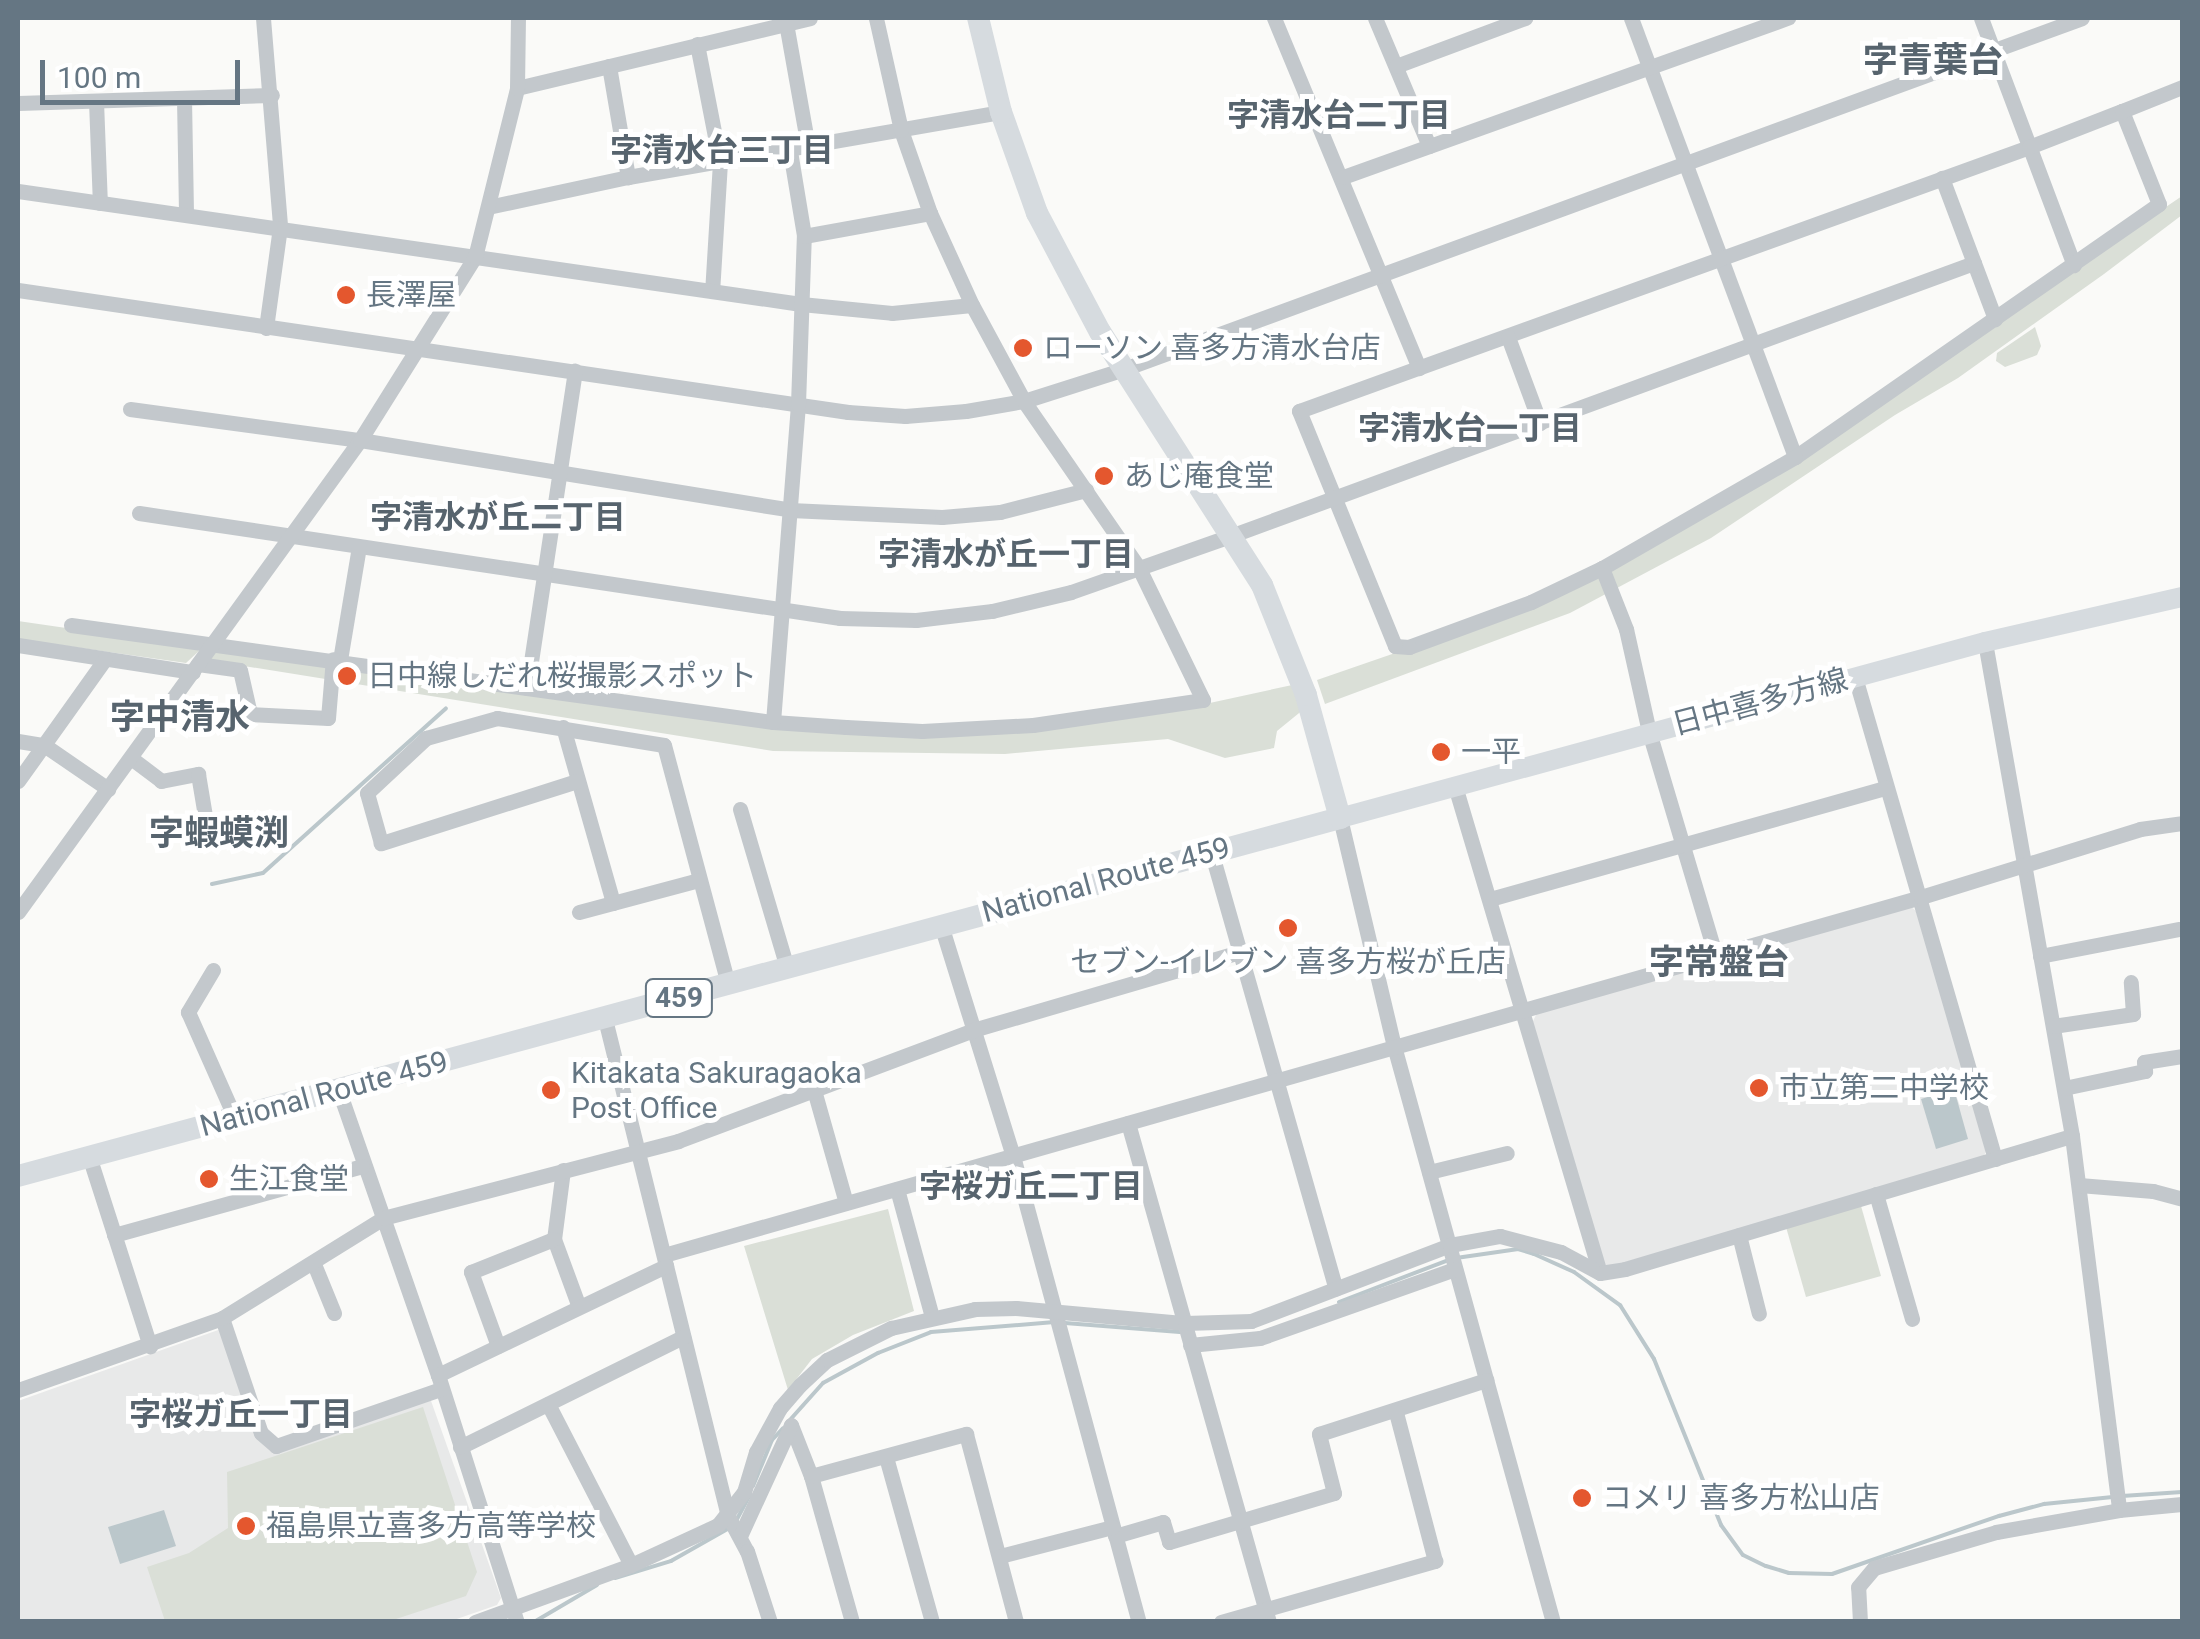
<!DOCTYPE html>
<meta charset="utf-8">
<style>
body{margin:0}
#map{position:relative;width:2200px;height:1639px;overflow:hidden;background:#fafaf8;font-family:Roboto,"Noto Sans JP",sans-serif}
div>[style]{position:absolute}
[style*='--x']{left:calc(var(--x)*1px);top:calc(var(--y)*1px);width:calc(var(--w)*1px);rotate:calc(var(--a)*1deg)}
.built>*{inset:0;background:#e8e9e9}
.green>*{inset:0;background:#dadfd7}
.water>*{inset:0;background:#bbc7cb}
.stream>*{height:4px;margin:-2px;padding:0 2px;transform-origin:2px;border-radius:2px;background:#bbc7cb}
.minor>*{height:15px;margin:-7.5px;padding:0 7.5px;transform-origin:7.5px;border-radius:7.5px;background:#c3c8cc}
.major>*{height:20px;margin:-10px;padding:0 10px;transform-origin:10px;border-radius:10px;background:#d6dbdf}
.highway>*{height:22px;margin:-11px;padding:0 11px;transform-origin:11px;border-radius:11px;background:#d6dbdf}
.dots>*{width:28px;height:28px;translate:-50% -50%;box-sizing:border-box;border:5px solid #fff;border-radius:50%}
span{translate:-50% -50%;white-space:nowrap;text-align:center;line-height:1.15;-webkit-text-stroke:10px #fff;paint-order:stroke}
.shield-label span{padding:2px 8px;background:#fff;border:2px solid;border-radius:8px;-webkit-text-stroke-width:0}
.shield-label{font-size:28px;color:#657683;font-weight:700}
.poi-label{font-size:30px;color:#657683}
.left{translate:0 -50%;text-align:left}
.street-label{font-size:30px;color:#657683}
.neighbourhood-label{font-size:32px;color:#57646e;font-weight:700}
.quarter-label{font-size:35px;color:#57646e;font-weight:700}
.frame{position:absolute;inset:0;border:20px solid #657683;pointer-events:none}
.scale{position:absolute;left:40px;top:60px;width:200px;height:45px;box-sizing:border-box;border:5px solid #657683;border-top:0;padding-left:12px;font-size:30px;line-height:35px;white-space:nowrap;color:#657683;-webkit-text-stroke:8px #fff;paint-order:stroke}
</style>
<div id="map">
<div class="built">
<div style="clip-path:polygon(1907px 903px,1916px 911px,1987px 1150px,1982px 1159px,1609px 1267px,1600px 1262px,1531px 1025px,1538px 1011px)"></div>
<div style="clip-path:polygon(221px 1329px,274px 1453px,430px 1398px,501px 1598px,497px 1605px,451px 1621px,18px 1621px,18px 1401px)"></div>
</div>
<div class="green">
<div style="clip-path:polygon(2182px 196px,2182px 215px,2104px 274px,1958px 378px,1895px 415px,1711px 538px,1570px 613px,1325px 704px,1317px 680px,1508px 614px,1772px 476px)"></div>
<div style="clip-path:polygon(2035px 327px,2041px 346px,2037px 355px,2005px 367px,1996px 361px,1997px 353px)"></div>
<div style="clip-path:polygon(18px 621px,197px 647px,199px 651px,186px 663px,18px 639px)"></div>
<div style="clip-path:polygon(214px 650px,843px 730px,1159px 714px,1297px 684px,1304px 709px,1277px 731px,1274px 748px,1225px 758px,1168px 739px,1005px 754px,773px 751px,207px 660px)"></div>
<div style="clip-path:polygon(1861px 1206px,1881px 1276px,1806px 1297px,1786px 1227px)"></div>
<div style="clip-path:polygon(888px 1209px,914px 1311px,853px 1335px,812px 1359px,788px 1390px,744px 1246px)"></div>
<div style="clip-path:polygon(423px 1407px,477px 1572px,466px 1596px,390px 1621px,165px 1621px,147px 1567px,189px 1553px,228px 1528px,227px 1472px)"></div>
</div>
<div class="water">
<div style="clip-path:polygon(1954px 1089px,1968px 1139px,1936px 1149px,1921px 1099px)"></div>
<div style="clip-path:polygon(164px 1510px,176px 1546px,120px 1564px,108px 1527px)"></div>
</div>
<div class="stream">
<div style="--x:212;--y:884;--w:52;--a:-12.2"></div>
<div style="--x:263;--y:873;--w:246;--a:-42"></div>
<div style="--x:1456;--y:1258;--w:63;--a:-8.3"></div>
<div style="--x:1518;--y:1249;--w:17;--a:17"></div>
<div style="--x:1534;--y:1254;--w:44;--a:24.2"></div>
<div style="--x:1574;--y:1272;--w:57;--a:35.7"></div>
<div style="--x:1620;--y:1305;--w:64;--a:57.8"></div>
<div style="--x:1654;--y:1359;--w:179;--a:68"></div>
<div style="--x:1721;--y:1525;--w:37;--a:54"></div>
<div style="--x:1743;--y:1555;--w:25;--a:26"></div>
<div style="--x:1766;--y:1566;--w:24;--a:17"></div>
<div style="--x:1789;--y:1573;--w:43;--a:1.3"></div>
<div style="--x:1832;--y:1574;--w:177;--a:-19.2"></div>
<div style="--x:1999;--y:1516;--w:47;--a:-14.9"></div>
<div style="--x:2044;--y:1504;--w:69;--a:-5.8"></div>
<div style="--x:1339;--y:1302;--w:115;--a:-21"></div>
<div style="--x:1065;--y:1323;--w:115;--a:4.5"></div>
<div style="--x:789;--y:1421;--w:51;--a:-48.2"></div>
<div style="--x:823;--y:1383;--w:63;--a:-28.6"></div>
<div style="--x:878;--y:1353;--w:57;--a:-21.6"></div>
<div style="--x:931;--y:1332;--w:124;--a:-4.6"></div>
<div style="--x:753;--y:1486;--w:50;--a:-67.6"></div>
<div style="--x:772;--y:1440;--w:16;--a:-47"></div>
<div style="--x:2122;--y:1496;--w:60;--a:-3.8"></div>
<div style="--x:736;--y:1521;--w:30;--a:-62"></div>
<div style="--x:615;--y:1578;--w:59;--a:-16.9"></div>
<div style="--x:671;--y:1561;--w:67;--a:-29.6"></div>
<div style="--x:534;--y:1622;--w:73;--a:-30.4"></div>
</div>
<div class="minor">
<div style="--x:263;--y:18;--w:210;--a:85.3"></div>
<div style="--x:280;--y:227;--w:102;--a:97.9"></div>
<div style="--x:1274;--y:18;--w:379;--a:67.5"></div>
<div style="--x:1375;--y:18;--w:139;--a:67.1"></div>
<div style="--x:1631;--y:18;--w:469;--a:69.5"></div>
<div style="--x:1981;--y:18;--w:264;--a:69.4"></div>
<div style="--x:786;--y:23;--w:126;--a:79.9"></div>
<div style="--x:697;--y:44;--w:120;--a:79"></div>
<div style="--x:720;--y:162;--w:129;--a:93.5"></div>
<div style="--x:609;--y:66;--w:113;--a:80.3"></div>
<div style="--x:1396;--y:66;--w:138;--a:-20.4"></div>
<div style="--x:517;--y:88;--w:301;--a:-13.4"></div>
<div style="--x:184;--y:98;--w:116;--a:89"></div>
<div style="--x:96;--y:101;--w:102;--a:87.8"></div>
<div style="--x:18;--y:103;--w:254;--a:-1.8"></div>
<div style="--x:2122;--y:111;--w:100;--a:68.3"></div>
<div style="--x:2159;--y:204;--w:443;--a:145.2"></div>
<div style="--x:1795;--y:457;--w:223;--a:150.1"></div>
<div style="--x:1602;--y:568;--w:79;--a:154.4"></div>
<div style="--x:1531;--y:602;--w:130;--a:159.8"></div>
<div style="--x:1409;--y:647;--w:14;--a:-176"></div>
<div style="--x:1395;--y:646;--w:254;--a:-112.2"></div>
<div style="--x:1299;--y:411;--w:776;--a:-19.88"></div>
<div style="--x:2029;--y:147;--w:100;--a:-21.2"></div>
<div style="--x:2122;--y:111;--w:65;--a:-21.8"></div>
<div style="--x:790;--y:151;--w:86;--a:80.6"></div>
<div style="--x:1343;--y:177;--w:473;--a:-19.7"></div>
<div style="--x:18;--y:191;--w:791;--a:8.21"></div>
<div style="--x:801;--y:304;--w:91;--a:5.6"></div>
<div style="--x:892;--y:313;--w:80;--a:-5.7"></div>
<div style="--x:488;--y:207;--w:143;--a:-12.1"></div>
<div style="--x:628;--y:177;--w:379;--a:-9.9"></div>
<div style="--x:1974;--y:263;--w:60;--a:69.4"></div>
<div style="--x:18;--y:290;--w:839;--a:8.36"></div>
<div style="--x:848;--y:412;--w:57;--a:4"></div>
<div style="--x:905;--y:416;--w:61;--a:-4.7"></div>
<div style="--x:966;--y:411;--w:59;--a:-9.8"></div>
<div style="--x:1024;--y:401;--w:105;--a:-17.7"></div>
<div style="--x:1124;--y:369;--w:1020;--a:-20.12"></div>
<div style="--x:1508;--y:337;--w:92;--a:69.6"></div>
<div style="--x:130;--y:409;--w:232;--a:7.7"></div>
<div style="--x:360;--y:440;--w:436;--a:9.2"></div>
<div style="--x:790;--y:510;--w:152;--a:2.6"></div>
<div style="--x:942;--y:517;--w:58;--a:-4.9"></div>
<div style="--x:1000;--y:512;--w:89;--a:-14.3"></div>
<div style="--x:139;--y:513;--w:709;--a:8.52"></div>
<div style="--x:840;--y:618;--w:76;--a:1.5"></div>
<div style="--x:916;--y:620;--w:77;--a:-6.8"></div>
<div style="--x:992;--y:611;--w:81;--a:-13.5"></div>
<div style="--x:1071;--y:592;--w:172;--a:-19.4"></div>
<div style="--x:1233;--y:535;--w:789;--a:-20.16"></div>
<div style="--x:1974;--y:263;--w:91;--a:-110.6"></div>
<div style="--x:1602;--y:568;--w:66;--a:68.5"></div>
<div style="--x:1626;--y:629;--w:106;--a:77.4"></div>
<div style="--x:1649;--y:732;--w:232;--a:73.4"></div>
<div style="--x:71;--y:625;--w:709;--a:7.87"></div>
<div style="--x:773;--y:722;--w:73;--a:3.9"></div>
<div style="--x:846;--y:727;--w:76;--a:3"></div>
<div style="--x:922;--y:731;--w:111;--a:-3.1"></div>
<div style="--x:1033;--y:725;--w:172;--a:-8.4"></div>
<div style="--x:1203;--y:700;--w:147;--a:-115.9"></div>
<div style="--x:1139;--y:568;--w:203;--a:-124.6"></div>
<div style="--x:1024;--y:401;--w:109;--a:-118.4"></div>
<div style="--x:972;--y:305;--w:101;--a:-114.5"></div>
<div style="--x:930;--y:213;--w:88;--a:-109.3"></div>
<div style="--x:901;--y:130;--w:115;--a:-102.6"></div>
<div style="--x:1985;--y:642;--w:502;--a:80.01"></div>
<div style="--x:2072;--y:1136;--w:377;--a:82.8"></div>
<div style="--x:18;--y:645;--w:177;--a:8.8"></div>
<div style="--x:340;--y:660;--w:115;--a:-80.5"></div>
<div style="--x:198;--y:664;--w:42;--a:8.1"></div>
<div style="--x:240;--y:670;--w:45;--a:77.2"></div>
<div style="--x:250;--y:714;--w:78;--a:2.9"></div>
<div style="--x:328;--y:718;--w:59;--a:-85.2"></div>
<div style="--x:1855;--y:677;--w:502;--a:73.8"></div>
<div style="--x:527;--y:688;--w:321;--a:-81.4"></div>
<div style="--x:773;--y:722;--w:319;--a:-85.5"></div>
<div style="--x:798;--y:404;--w:168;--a:-88"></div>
<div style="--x:804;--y:236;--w:128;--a:-10.3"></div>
<div style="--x:563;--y:727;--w:183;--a:74.1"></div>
<div style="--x:18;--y:741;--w:26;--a:9"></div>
<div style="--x:44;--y:745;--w:78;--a:34.5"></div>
<div style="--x:131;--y:758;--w:38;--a:37"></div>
<div style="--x:161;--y:781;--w:38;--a:-11"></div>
<div style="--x:198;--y:774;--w:67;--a:80.5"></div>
<div style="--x:209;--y:840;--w:40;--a:-8.5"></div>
<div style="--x:18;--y:781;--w:150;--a:-54.5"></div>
<div style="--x:577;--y:781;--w:206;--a:162.4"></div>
<div style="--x:381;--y:843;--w:52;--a:-105.6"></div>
<div style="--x:367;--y:793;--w:81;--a:-43"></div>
<div style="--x:426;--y:738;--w:74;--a:-15.7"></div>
<div style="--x:497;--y:718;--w:169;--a:9.2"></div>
<div style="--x:664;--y:745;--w:247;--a:75"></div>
<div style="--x:1455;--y:786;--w:508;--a:73.42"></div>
<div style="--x:740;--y:809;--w:166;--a:73.5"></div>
<div style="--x:1340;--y:818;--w:234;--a:76.7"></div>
<div style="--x:1394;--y:1046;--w:598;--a:74.57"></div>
<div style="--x:1211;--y:851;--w:455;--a:74.1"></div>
<div style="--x:1490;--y:899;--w:411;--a:-15.7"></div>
<div style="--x:18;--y:912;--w:583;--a:-54.07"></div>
<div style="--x:360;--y:440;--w:216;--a:-57.9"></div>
<div style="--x:475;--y:257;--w:174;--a:-76"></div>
<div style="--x:517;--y:88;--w:70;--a:-89.2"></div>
<div style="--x:579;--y:912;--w:124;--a:-14.9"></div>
<div style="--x:941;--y:925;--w:242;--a:72.7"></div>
<div style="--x:1013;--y:1156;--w:483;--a:74.9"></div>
<div style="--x:2040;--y:956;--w:142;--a:-11"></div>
<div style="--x:213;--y:970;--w:49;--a:120.8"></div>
<div style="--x:188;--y:1012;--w:116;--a:66.1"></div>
<div style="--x:605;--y:1019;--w:512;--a:76.1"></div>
<div style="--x:728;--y:1516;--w:40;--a:62"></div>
<div style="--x:747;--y:1551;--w:75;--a:72.1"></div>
<div style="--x:2053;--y:1026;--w:81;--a:-8.5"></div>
<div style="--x:2133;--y:1014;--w:32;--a:-94"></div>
<div style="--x:2064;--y:1088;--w:83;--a:-11.9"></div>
<div style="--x:2145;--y:1071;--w:9;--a:-96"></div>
<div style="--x:2144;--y:1062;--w:38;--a:-9"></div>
<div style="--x:814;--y:1090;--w:117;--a:74.2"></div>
<div style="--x:339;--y:1091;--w:301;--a:70.8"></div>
<div style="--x:438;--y:1375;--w:259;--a:72.3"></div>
<div style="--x:1128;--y:1123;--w:519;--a:74.22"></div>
<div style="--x:89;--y:1156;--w:200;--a:72.2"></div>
<div style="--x:563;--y:1170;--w:70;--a:97.4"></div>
<div style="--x:554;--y:1239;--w:72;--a:69.8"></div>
<div style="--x:1429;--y:1172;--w:80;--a:-13.7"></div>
<div style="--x:2079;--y:1185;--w:74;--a:4.6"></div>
<div style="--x:2153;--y:1191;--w:30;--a:15"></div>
<div style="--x:897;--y:1189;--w:133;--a:74.7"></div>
<div style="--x:1876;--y:1194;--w:130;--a:73.9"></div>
<div style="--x:114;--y:1235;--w:257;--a:-15.5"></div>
<div style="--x:1739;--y:1235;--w:81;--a:75.8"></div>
<div style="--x:664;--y:1255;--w:1307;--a:-15.9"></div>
<div style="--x:1921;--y:897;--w:229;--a:-17.2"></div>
<div style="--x:2140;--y:829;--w:42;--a:-8.1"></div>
<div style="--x:314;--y:1264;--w:53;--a:67.8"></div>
<div style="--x:222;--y:1318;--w:121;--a:71.3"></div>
<div style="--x:261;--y:1433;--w:20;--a:41"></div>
<div style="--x:276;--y:1446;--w:175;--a:-19.1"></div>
<div style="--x:1190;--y:1345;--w:70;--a:-5.7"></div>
<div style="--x:1260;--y:1338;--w:207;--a:-19.5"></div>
<div style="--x:498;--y:1346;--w:79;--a:-110"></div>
<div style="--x:471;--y:1272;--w:89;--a:-21.7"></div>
<div style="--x:438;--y:1375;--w:253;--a:-25.6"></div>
<div style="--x:18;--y:1390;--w:216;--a:-19.4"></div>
<div style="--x:222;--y:1318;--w:190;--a:-31.8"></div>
<div style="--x:383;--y:1218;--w:305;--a:-14.6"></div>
<div style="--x:678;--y:1141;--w:315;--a:-20.6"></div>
<div style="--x:973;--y:1030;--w:275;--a:-16.3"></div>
<div style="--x:548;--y:1404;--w:181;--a:62.7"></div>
<div style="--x:791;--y:1425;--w:55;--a:68.6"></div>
<div style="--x:811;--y:1476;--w:152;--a:74.3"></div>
<div style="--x:460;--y:1447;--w:249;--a:-26.3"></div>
<div style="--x:886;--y:1457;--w:171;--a:74.4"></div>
<div style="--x:811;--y:1476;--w:161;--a:-15.2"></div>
<div style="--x:966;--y:1434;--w:195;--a:75.1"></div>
<div style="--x:740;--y:1536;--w:122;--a:-65.3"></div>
<div style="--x:1115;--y:1536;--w:50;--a:-16.3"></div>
<div style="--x:1163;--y:1522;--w:21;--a:73"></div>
<div style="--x:1169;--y:1542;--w:172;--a:-16.5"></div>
<div style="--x:1334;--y:1493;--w:61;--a:-104.3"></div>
<div style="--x:1319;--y:1434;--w:176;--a:-17.9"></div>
<div style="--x:1000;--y:1556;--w:116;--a:-14.5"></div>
<div style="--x:475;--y:1622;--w:166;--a:-20.1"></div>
<div style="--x:631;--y:1565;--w:96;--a:-24.7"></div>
<div style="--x:718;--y:1525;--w:42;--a:-51.8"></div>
<div style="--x:744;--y:1492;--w:42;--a:-73.3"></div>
<div style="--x:756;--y:1452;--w:50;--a:-61.4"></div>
<div style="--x:780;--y:1408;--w:30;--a:-49"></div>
<div style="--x:800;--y:1385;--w:37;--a:-43"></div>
<div style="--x:827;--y:1360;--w:72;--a:-26.6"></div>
<div style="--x:891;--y:1328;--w:86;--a:-12.7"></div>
<div style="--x:975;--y:1309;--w:41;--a:-1.4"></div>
<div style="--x:1016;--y:1308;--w:170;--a:5.1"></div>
<div style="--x:1185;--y:1323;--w:66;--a:-1.7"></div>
<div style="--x:1251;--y:1321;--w:213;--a:-20.9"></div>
<div style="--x:1450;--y:1245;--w:51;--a:-10.2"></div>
<div style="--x:1500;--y:1236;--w:63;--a:14.7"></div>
<div style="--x:1561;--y:1252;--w:44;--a:28.3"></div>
<div style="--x:1600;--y:1273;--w:25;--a:-9"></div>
<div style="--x:1625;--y:1269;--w:466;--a:-16.6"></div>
<div style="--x:1221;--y:1622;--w:223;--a:-15.9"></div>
<div style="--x:1435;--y:1561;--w:154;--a:-104.7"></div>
<div style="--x:1860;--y:1622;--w:35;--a:-93"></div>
<div style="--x:1858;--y:1587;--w:25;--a:-50"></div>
<div style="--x:1874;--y:1568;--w:127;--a:-16.4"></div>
<div style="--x:1996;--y:1532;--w:125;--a:-10.1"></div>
<div style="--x:2119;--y:1510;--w:63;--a:-5.4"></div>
</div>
<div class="major">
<div style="--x:1340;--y:818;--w:669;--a:-15.26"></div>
<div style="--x:1985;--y:642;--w:202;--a:-12.9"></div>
</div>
<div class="highway">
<div style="--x:18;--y:1176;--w:1370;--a:-15.15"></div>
<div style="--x:1340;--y:818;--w:128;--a:-105.5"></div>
<div style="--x:1306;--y:695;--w:118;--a:-111.8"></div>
<div style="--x:1262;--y:585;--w:300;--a:-122.6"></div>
<div style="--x:1100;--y:332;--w:135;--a:-117.9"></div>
<div style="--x:1037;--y:213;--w:107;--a:-109.6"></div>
<div style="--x:1001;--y:112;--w:97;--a:-103.7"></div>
</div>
<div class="dots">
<div style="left:346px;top:295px;background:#e4572e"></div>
<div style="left:1023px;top:348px;background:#e4572e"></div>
<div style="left:1104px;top:476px;background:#e4572e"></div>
<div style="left:347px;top:676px;background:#e4572e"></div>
<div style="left:1441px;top:752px;background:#e4572e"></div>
<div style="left:1288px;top:928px;background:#e4572e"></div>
<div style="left:1759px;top:1088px;background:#e4572e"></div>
<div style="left:551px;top:1090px;background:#e4572e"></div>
<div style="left:209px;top:1179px;background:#e4572e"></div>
<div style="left:1582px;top:1498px;background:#e4572e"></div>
<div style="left:246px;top:1526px;background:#e4572e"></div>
</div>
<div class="shield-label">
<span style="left:679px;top:998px">459</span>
</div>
<div class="poi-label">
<span class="left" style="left:366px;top:295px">長澤屋</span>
<span class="left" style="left:1043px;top:348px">ローソン 喜多方清水台店</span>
<span class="left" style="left:1124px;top:476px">あじ庵食堂</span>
<span class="left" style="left:367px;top:676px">日中線しだれ桜撮影スポット</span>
<span class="left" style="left:1461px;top:752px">一平</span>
<span style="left:1288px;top:962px">セブン-イレブン 喜多方桜が丘店</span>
<span class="left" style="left:571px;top:1090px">Kitakata Sakuragaoka<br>Post Office</span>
<span class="left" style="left:1779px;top:1088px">市立第二中学校</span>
<span class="left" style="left:229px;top:1179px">生江食堂</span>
<span class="left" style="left:1602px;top:1498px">コメリ 喜多方松山店</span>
<span class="left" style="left:266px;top:1526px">福島県立喜多方高等学校</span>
</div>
<div class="street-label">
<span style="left:1760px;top:702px;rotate:-15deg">日中喜多方線</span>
<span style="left:1106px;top:880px;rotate:-15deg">National Route 459</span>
<span style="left:324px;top:1094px;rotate:-15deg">National Route 459</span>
</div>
<div class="neighbourhood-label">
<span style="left:1339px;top:115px">字清水台二丁目</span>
<span style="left:722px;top:150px">字清水台三丁目</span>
<span style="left:1470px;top:428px">字清水台一丁目</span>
<span style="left:498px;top:517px">字清水が丘二丁目</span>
<span style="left:1006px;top:554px">字清水が丘一丁目</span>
<span style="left:1031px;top:1186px">字桜ガ丘二丁目</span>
<span style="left:241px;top:1414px">字桜ガ丘一丁目</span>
</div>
<div class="quarter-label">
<span style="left:1933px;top:61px">字青葉台</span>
<span style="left:180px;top:718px">字中清水</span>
<span style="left:219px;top:834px">字蝦蟆渕</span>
<span style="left:1719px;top:963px">字常盤台</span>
</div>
<div class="frame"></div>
<div class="scale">100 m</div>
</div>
